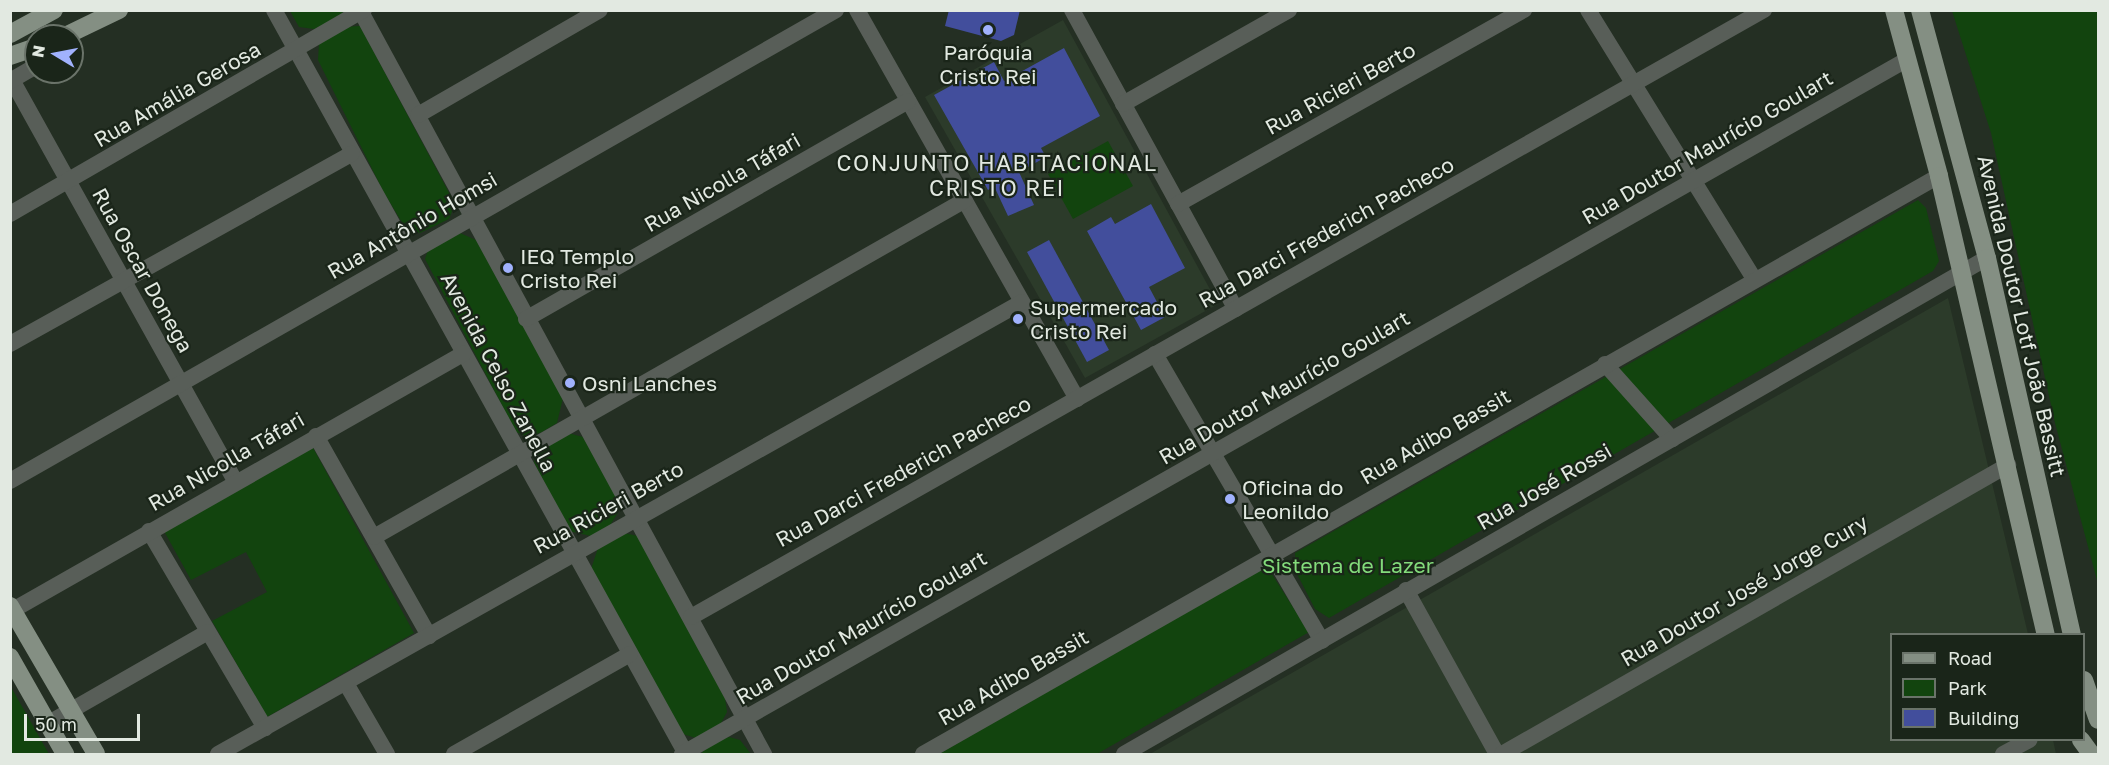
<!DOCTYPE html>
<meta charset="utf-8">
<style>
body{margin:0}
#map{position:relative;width:2109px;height:765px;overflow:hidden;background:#242f23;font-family:"Golos Text",sans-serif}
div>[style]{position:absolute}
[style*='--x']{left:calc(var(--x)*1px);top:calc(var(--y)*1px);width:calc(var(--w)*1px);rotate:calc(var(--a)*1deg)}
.built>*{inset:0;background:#2c3b2a}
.green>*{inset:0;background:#12440e}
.building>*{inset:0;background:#424e9c}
.minor>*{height:16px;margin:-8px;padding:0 8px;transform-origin:8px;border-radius:8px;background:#585e58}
.major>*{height:18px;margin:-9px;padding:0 9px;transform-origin:9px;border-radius:9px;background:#848f83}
.dots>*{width:16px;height:16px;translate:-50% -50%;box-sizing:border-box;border:3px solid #1a2519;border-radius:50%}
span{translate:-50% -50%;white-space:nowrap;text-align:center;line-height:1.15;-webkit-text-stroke:4.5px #1a2519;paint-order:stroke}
.poi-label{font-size:21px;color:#e2e9e1}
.left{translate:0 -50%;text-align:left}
.street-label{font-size:21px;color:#e2e9e1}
.park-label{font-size:21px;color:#83db7b}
.neighbourhood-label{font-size:22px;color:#e2e9e1;letter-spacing:1.5px}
.frame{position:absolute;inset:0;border:12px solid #e2e9e1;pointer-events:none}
.legend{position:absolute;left:1890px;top:633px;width:195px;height:108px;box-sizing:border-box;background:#1a2519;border:2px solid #6a7369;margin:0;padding:8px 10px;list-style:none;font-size:18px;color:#e2e9e1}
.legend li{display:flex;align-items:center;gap:12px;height:30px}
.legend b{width:30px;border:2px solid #6a7369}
.north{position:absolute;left:24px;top:24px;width:60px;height:60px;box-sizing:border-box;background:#1a2519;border:2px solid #6a7369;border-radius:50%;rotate:280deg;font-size:16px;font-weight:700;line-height:24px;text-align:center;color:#e2e9e1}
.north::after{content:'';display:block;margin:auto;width:21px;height:27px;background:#a1b2fd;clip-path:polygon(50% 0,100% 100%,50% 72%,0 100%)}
.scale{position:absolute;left:24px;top:714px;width:116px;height:27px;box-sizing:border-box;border:3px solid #e2e9e1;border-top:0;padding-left:8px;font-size:18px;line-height:21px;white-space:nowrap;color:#e2e9e1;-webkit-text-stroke:4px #1a2519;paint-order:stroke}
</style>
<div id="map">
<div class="built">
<div style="clip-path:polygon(1063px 20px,1218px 304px,1085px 378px,925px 97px)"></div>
<div style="clip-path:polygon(1948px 298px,2028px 634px,1892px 634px,1892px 740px,2053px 740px,2056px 754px,1150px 754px)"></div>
</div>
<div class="green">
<div style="clip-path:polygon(290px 11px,343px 11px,342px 16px,314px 29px,299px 27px)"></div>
<div style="clip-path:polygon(1952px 11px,2098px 11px,2098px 584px,2055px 423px,1991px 133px)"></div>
<div style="clip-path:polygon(360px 26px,455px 204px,449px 219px,420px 233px,406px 229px,383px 191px,318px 60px,319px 44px,343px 27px)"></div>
<div style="clip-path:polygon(1108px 141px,1133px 186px,1073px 219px,1048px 174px)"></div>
<div style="clip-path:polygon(1918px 200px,1926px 208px,1939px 261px,1933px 271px,1329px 618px,1315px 609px,1296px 572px,1295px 553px)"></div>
<div style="clip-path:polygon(460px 233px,476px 240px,563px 398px,557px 423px,542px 432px,528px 437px,516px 432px,425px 259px,428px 250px)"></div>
<div style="clip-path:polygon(568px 433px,583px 437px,617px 497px,619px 511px,609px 527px,591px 536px,569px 531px,534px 462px,537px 452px)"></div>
<div style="clip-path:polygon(311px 444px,414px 633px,267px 717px,212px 621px,267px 592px,246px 552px,191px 580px,164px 531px)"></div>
<div style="clip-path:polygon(624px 533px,638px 536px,725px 698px,727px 712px,719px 727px,696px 738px,679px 733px,591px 569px,599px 545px)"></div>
<div style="clip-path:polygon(1266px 565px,1309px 632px,1097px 754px,939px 754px)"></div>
<div style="clip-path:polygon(11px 687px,49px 754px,11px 754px)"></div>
<div style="clip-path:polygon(729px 737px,740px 740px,751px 754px,701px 754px,710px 743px)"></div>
</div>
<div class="building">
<div style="clip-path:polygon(949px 10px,1020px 10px,1014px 35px,1001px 41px,945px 26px)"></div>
<div style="clip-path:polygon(1064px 48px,1100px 116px,1041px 148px,1046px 157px,1019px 172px,1034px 205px,1008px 216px,994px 186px,988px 190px,934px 95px,994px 62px,1004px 81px)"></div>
<div style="clip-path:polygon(1151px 204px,1185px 268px,1149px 287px,1165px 317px,1141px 330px,1087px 231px,1111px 217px,1115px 224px)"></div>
<div style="clip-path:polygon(1049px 240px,1109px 350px,1087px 362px,1027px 252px)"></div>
</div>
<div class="minor">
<div style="--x:274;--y:10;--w:850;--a:61.02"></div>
<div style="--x:360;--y:10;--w:847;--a:61.5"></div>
<div style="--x:857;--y:10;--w:447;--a:60.5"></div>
<div style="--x:1072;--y:10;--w:341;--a:61.3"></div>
<div style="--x:1588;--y:10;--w:316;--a:58.3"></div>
<div style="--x:12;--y:80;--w:459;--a:60.9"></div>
<div style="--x:10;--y:81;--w:30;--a:-30"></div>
<div style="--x:1123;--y:104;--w:191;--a:-29.5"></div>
<div style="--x:418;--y:115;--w:210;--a:-30"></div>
<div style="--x:1178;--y:204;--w:397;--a:-29.3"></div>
<div style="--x:10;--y:214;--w:409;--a:-30"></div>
<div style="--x:526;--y:319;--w:440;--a:-29.7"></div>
<div style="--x:10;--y:344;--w:391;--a:-29.1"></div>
<div style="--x:1155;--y:354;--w:332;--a:59.8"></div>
<div style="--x:1605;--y:364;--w:101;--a:48.2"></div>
<div style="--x:316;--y:436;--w:230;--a:60.5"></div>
<div style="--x:10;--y:481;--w:951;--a:-29.69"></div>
<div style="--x:149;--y:531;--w:229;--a:59.5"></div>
<div style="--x:374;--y:537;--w:680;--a:-29.69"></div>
<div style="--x:1406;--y:590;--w:188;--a:61"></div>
<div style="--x:13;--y:610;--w:518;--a:-29.64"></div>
<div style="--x:691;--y:617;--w:1233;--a:-29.5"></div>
<div style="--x:347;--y:685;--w:80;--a:59.9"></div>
<div style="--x:49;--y:723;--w:183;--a:-29.8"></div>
<div style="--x:218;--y:754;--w:922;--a:-29.34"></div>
<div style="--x:454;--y:754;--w:202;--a:-29.6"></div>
<div style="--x:682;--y:754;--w:1409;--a:-29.55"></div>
<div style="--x:923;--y:754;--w:1169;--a:-29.64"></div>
<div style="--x:1124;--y:754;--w:995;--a:-29.89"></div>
<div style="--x:1502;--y:754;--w:583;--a:-29.73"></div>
<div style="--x:2003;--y:754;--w:30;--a:-28"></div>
</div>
<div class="major">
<div style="--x:1894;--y:10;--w:172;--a:74.8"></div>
<div style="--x:1939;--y:176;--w:470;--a:76.9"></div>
<div style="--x:1920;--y:10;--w:257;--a:74.9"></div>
<div style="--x:1987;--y:258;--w:385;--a:77.3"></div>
<div style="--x:10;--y:34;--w:50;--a:-28.6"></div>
<div style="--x:65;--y:36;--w:60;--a:-25.7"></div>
<div style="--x:10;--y:56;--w:28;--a:-19"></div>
<div style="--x:10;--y:606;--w:171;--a:59.8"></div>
<div style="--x:10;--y:657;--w:112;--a:60.4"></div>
<div style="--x:2084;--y:680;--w:42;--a:70.7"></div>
<div style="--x:2081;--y:740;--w:17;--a:54"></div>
</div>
<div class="dots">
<div style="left:988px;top:30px;background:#a1b2fd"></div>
<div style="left:508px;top:268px;background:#a1b2fd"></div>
<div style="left:1018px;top:319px;background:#a1b2fd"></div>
<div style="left:570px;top:383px;background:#a1b2fd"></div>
<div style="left:1230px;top:499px;background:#a1b2fd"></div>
</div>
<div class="poi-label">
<span style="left:988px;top:64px">Paróquia<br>Cristo Rei</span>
<span class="left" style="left:520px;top:268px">IEQ Templo<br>Cristo Rei</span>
<span class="left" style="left:1030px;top:319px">Supermercado<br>Cristo Rei</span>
<span class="left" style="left:582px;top:383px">Osni Lanches</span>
<span class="left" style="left:1242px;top:499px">Oficina do<br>Leonildo</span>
</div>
<div class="street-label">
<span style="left:1340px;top:88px;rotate:-29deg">Rua Ricieri Berto</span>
<span style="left:177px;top:94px;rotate:-30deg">Rua Amália Gerosa</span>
<span style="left:1707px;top:147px;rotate:-30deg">Rua Doutor Maurício Goulart</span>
<span style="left:722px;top:182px;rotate:-30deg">Rua Nicolla Táfari</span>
<span style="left:412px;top:225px;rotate:-30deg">Rua Antônio Homsi</span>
<span style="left:1326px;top:232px;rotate:-29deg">Rua Darci Frederich Pacheco</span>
<span style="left:143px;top:270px;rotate:61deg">Rua Oscar Donega</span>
<span style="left:2022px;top:316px;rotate:77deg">Avenida Doutor Lotf João Bassitt</span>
<span style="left:499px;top:372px;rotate:62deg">Avenida Celso Zanella</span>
<span style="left:1284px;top:387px;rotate:-30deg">Rua Doutor Maurício Goulart</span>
<span style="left:1435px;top:436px;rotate:-30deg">Rua Adibo Bassit</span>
<span style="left:226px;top:461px;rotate:-30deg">Rua Nicolla Táfari</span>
<span style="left:903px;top:471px;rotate:-29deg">Rua Darci Frederich Pacheco</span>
<span style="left:1544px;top:486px;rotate:-30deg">Rua José Rossi</span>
<span style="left:608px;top:507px;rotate:-29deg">Rua Ricieri Berto</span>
<span style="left:1744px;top:590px;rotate:-30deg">Rua Doutor José Jorge Cury</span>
<span style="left:861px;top:627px;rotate:-30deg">Rua Doutor Maurício Goulart</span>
<span style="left:1013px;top:677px;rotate:-30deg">Rua Adibo Bassit</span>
</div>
<div class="park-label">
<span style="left:1348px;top:565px">Sistema de Lazer</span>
</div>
<div class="neighbourhood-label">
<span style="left:997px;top:175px">CONJUNTO HABITACIONAL<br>CRISTO REI</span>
</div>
<div class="frame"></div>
<ul class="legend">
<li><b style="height:8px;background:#848f83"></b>Road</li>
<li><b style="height:16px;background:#12440e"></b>Park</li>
<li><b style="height:16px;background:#424e9c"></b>Building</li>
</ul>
<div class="north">N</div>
<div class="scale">50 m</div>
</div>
